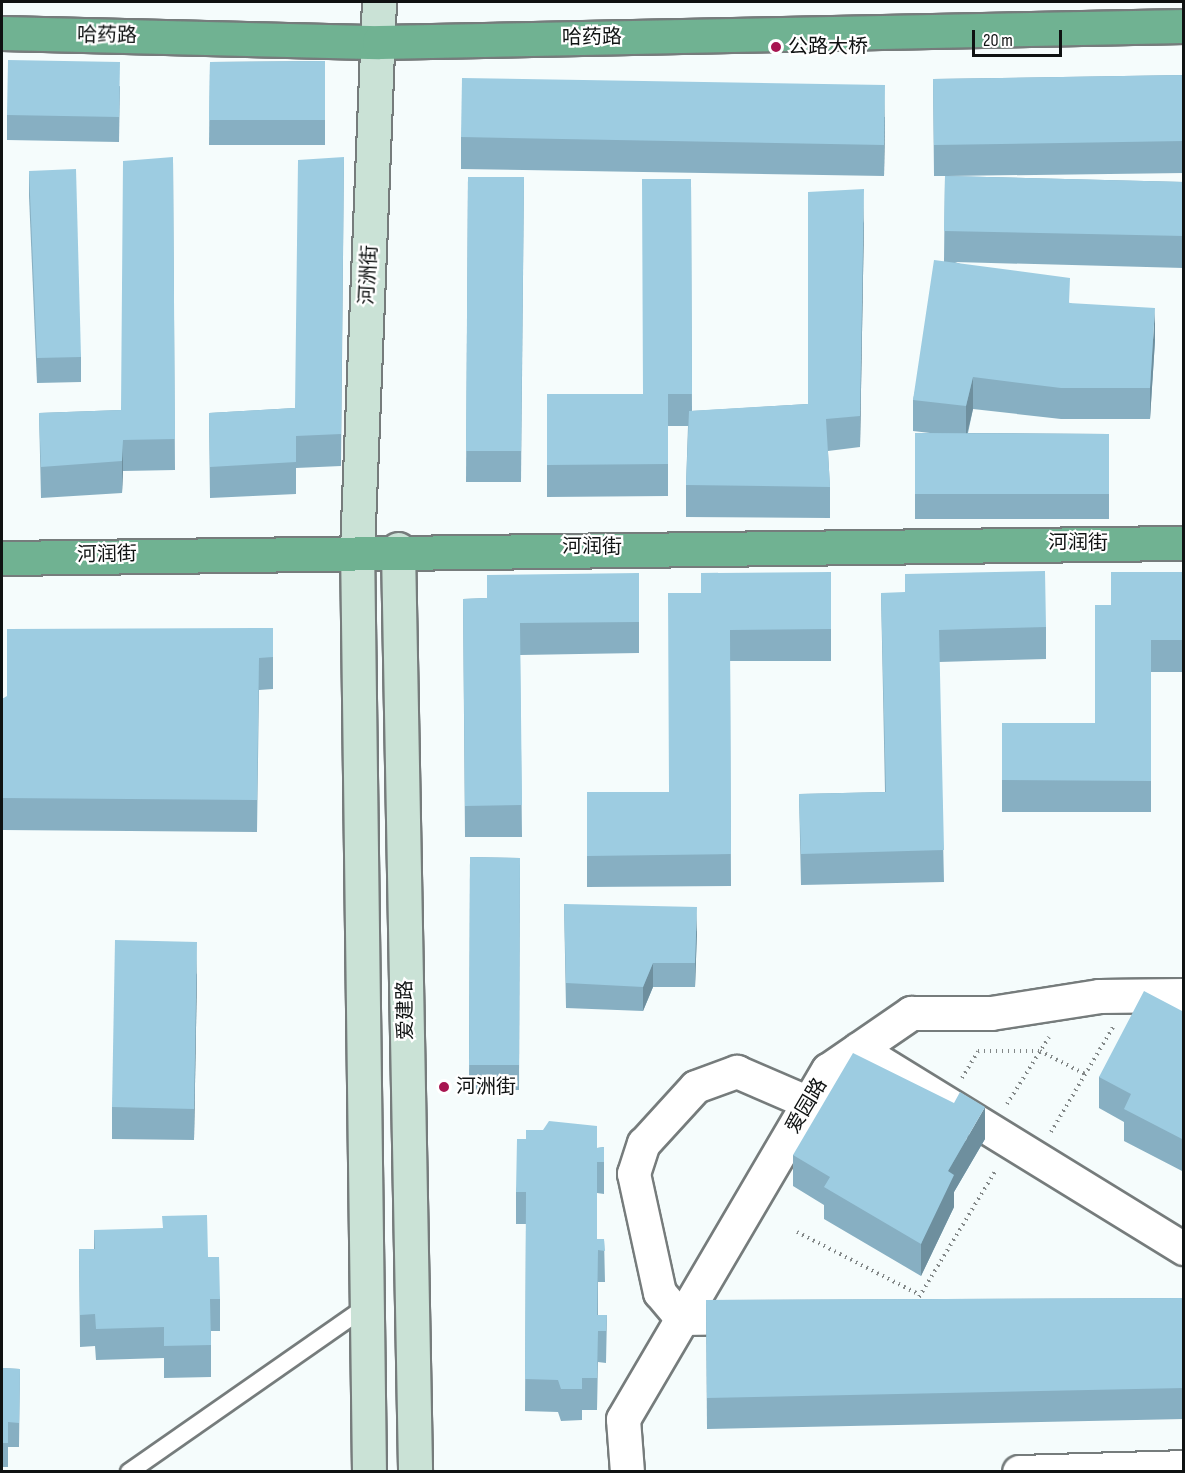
<!DOCTYPE html>
<meta charset="utf-8">
<style>
body{margin:0}
#map{position:relative;width:1185px;height:1473px;overflow:hidden;background:#f5fcfc;font-family:"Sofia Sans Condensed","Noto Sans SC",sans-serif}
div>[style]{position:absolute}
[style*='--x']{left:calc(var(--x)*1px);top:calc(var(--y)*1px);width:calc(var(--w)*1px);rotate:calc(var(--a)*1deg)}
.path>*{height:4px;margin-top:-2px;transform-origin:0;background:repeating-linear-gradient(90deg,#838888 0 1.5px,transparent 0 6px)}
.roads{filter:drop-shadow(2px 0 #767c7c) drop-shadow(-2px 0 #767c7c) drop-shadow(0 2px #767c7c) drop-shadow(0 -2px #767c7c)}
.service>*{height:16px;margin:-8px;padding:0 8px;transform-origin:8px;border-radius:8px;background:#fff}
.minor>*{height:32px;margin:-16px;padding:0 16px;transform-origin:16px;border-radius:16px;background:#fff}
.tertiary>*{height:33px;margin:-16.5px;padding:0 16.5px;transform-origin:16.5px;border-radius:16.5px;background:#fff}
.secondary>*{height:33px;margin:-16.5px;padding:0 16.5px;transform-origin:16.5px;border-radius:16.5px;background:#cae2d6}
.trunk>*{height:33px;margin:-16.5px;padding:0 16.5px;transform-origin:16.5px;border-radius:16.5px;background:#70b292}
.wall>*{inset:0;background:#87afc2}
.shaded-wall>*{inset:0;background:#6e8f9e}
.building>*{inset:0;background:#9dcce1}
.dots>*{width:16px;height:16px;translate:-50% -50%;box-sizing:border-box;border:3px solid #fff;border-radius:50%}
span{translate:-50% -50%;white-space:nowrap;text-align:center;line-height:1.15;-webkit-text-stroke:4.5px #fff;paint-order:stroke}
.street-label{font-size:20px;color:#0f1212}
.poi-label{font-size:20px;color:#0f1212}
.left{translate:0 -50%;text-align:left}
.frame{position:absolute;inset:0;border:3px solid #0f1212;pointer-events:none}
.scale{position:absolute;left:972px;top:30px;width:90px;height:27px;box-sizing:border-box;border:3px solid #0f1212;border-top:0;padding-left:8px;font-size:18px;line-height:21px;white-space:nowrap;color:#0f1212;-webkit-text-stroke:4px #fff;paint-order:stroke}
</style>
<div id="map">
<div class="path">
<div style="--x:978;--y:1051;--w:62;--a:0"></div>
<div style="--x:1040;--y:1051;--w:51;--a:27.1"></div>
<div style="--x:962;--y:1078;--w:31;--a:-59"></div>
<div style="--x:1007;--y:1104;--w:79;--a:-57.9"></div>
<div style="--x:1051;--y:1132;--w:122;--a:-59.4"></div>
<div style="--x:797;--y:1232;--w:138;--a:27.1"></div>
<div style="--x:916;--y:1302;--w:154;--a:-58.8"></div>
</div>
<div class="roads">
<div class="service">
<div style="--x:129;--y:1472;--w:290;--a:-34.9"></div>
</div>
<div class="minor">
<div style="--x:859;--y:1049;--w:382;--a:31.6"></div>
<div style="--x:748;--y:1318;--w:66;--a:179.1"></div>
<div style="--x:682;--y:1319;--w:34;--a:-130"></div>
<div style="--x:660;--y:1293;--w:122;--a:-102.3"></div>
<div style="--x:634;--y:1174;--w:32;--a:-72"></div>
<div style="--x:644;--y:1144;--w:77;--a:-47.6"></div>
<div style="--x:696;--y:1087;--w:44;--a:-20.1"></div>
<div style="--x:737;--y:1072;--w:78;--a:23.3"></div>
</div>
<div class="tertiary">
<div style="--x:627;--y:1472;--w:53;--a:-94.3"></div>
<div style="--x:623;--y:1419;--w:405;--a:-59.6"></div>
<div style="--x:828;--y:1070;--w:101;--a:-34.5"></div>
<div style="--x:911;--y:1013;--w:80;--a:0"></div>
<div style="--x:991;--y:1013;--w:109;--a:-8.9"></div>
<div style="--x:1099;--y:996;--w:85;--a:-0.7"></div>
<div style="--x:1019;--y:1472;--w:165;--a:-1.7"></div>
</div>
<div class="secondary">
<div style="--x:398;--y:549;--w:923;--a:88.94"></div>
<div style="--x:369;--y:1472;--w:923;--a:-90.74"></div>
<div style="--x:357;--y:549;--w:547;--a:-87.7"></div>
</div>
<div class="trunk">
<div style="--x:2;--y:33;--w:377;--a:1.4"></div>
<div style="--x:379;--y:42;--w:805;--a:-1.14"></div>
<div style="--x:2;--y:558;--w:1182;--a:-0.73"></div>
</div>
</div>
<div class="wall">
<div style="clip-path:polygon(325px 61px,325px 145px,209px 145px,210px 62px)"></div>
<div style="clip-path:polygon(1184px 75px,1184px 173px,947px 176px,1184px 182px,1184px 268px,955px 262px,1070px 303px,1155px 340px,1150px 419px,1061px 419px,973px 409px,968px 433px,1109px 434px,1109px 519px,915px 519px,915px 433px,930px 433px,913px 431px,913px 400px,944px 261px,945px 176px,934px 176px,933px 79px)"></div>
<div style="clip-path:polygon(120px 86px,119px 142px,7px 140px,7px 115px)"></div>
<div style="clip-path:polygon(885px 117px,884px 176px,461px 169px,461px 137px)"></div>
<div style="clip-path:polygon(173px 157px,175px 470px,123px 471px,122px 493px,41px 498px,39px 413px,121px 410px)"></div>
<div style="clip-path:polygon(344px 157px,341px 466px,296px 468px,296px 494px,210px 498px,209px 413px,295px 408px)"></div>
<div style="clip-path:polygon(29px 171px,81px 357px,81px 382px,37px 383px,29px 196px)"></div>
<div style="clip-path:polygon(468px 177px,524px 177px,521px 482px,466px 482px)"></div>
<div style="clip-path:polygon(691px 179px,692px 411px,808px 404px,864px 220px,860px 447px,828px 451px,830px 487px,830px 518px,686px 517px,686px 485px,688px 426px,668px 426px,668px 496px,547px 497px,547px 394px,643px 394px)"></div>
<div style="clip-path:polygon(831px 572px,831px 661px,730px 661px,731px 886px,587px 887px,587px 792px,669px 792px,701px 593px)"></div>
<div style="clip-path:polygon(1184px 572px,1184px 672px,1151px 672px,1151px 812px,1002px 812px,1002px 723px,1095px 723px,1111px 605px)"></div>
<div style="clip-path:polygon(639px 573px,639px 653px,520px 655px,522px 837px,465px 837px,463px 599px,487px 598px)"></div>
<div style="clip-path:polygon(881px 593px,1046px 627px,1046px 659px,939px 662px,944px 882px,801px 885px,799px 794px,885px 792px)"></div>
<div style="clip-path:polygon(273px 628px,273px 689px,259px 690px,257px 832px,2px 830px,2px 699px)"></div>
<div style="clip-path:polygon(470px 857px,520px 858px,519px 1090px,469px 1090px)"></div>
<div style="clip-path:polygon(564px 904px,697px 931px,695px 987px,653px 987px,643px 1011px,566px 1008px)"></div>
<div style="clip-path:polygon(197px 973px,194px 1140px,112px 1139px,112px 1107px)"></div>
<div style="clip-path:polygon(1184px 1012px,1184px 1172px,1124px 1141px,1124px 1122px,1099px 1108px,1099px 1077px)"></div>
<div style="clip-path:polygon(526px 1139px,597px 1148px,604px 1147px,604px 1194px,597px 1193px,597px 1239px,604px 1239px,605px 1282px,598px 1282px,598px 1315px,607px 1315px,606px 1363px,598px 1362px,597px 1410px,582px 1410px,582px 1420px,561px 1421px,558px 1412px,525px 1411px,526px 1224px,516px 1224px,516px 1192px)"></div>
<div style="clip-path:polygon(985px 1139px,954px 1192px,954px 1207px,921px 1276px,824px 1219px,824px 1205px,793px 1186px,793px 1155px)"></div>
<div style="clip-path:polygon(94px 1230px,208px 1257px,220px 1299px,220px 1331px,211px 1331px,211px 1377px,164px 1378px,164px 1358px,96px 1360px,95px 1346px,80px 1347px,79px 1249px,94px 1249px)"></div>
<div style="clip-path:polygon(1184px 1298px,1184px 1419px,707px 1429px,706px 1300px)"></div>
<div style="clip-path:polygon(2px 1368px,20px 1369px,19px 1447px,8px 1447px,8px 1467px,2px 1467px)"></div>
</div>
<div class="shaded-wall">
<div style="clip-path:polygon(885px 85px,885px 117px,884px 176px,884px 145px)"></div>
<div style="clip-path:polygon(864px 189px,864px 220px,860px 447px,860px 416px)"></div>
<div style="clip-path:polygon(1155px 308px,1155px 340px,1150px 419px,1150px 388px)"></div>
<div style="clip-path:polygon(973px 377px,973px 409px,966px 438px,966px 406px)"></div>
<div style="clip-path:polygon(123px 440px,123px 471px,122px 493px,122px 461px)"></div>
<div style="clip-path:polygon(697px 907px,697px 931px,695px 987px,695px 963px)"></div>
<div style="clip-path:polygon(197px 942px,197px 973px,194px 1140px,194px 1109px)"></div>
<div style="clip-path:polygon(653px 963px,653px 987px,643px 1011px,643px 987px)"></div>
<div style="clip-path:polygon(985px 1107px,985px 1139px,954px 1192px,954px 1207px,921px 1276px,921px 1244px,948px 1171px)"></div>
</div>
<div class="building">
<div style="clip-path:polygon(8px 60px,120px 62px,119px 117px,7px 115px)"></div>
<div style="clip-path:polygon(325px 61px,325px 120px,209px 120px,210px 62px)"></div>
<div style="clip-path:polygon(1184px 75px,1184px 141px,934px 145px,933px 79px)"></div>
<div style="clip-path:polygon(462px 78px,885px 85px,884px 145px,461px 137px)"></div>
<div style="clip-path:polygon(173px 157px,175px 439px,123px 440px,122px 461px,41px 467px,39px 413px,121px 410px,123px 161px)"></div>
<div style="clip-path:polygon(344px 157px,341px 434px,296px 436px,296px 462px,210px 467px,209px 413px,295px 408px,298px 160px)"></div>
<div style="clip-path:polygon(76px 169px,81px 357px,37px 358px,29px 171px)"></div>
<div style="clip-path:polygon(945px 176px,1184px 182px,1184px 236px,944px 231px)"></div>
<div style="clip-path:polygon(468px 177px,524px 177px,521px 451px,466px 451px)"></div>
<div style="clip-path:polygon(642px 179px,691px 179px,692px 394px,668px 394px,668px 464px,547px 465px,547px 394px,643px 394px)"></div>
<div style="clip-path:polygon(864px 189px,860px 416px,826px 419px,830px 487px,686px 485px,689px 411px,808px 404px,808px 192px)"></div>
<div style="clip-path:polygon(934px 260px,1070px 278px,1069px 303px,1155px 308px,1150px 388px,1061px 388px,973px 377px,966px 406px,913px 400px)"></div>
<div style="clip-path:polygon(915px 433px,1109px 434px,1109px 494px,915px 494px)"></div>
<div style="clip-path:polygon(1045px 571px,1046px 627px,939px 630px,944px 850px,801px 854px,799px 794px,886px 792px,881px 593px,905px 592px,905px 574px)"></div>
<div style="clip-path:polygon(831px 572px,831px 629px,730px 630px,731px 854px,587px 856px,587px 792px,669px 792px,668px 593px,701px 593px,701px 573px)"></div>
<div style="clip-path:polygon(1111px 572px,1184px 572px,1184px 640px,1151px 640px,1151px 781px,1002px 780px,1002px 723px,1095px 723px,1095px 605px,1111px 605px)"></div>
<div style="clip-path:polygon(639px 573px,639px 622px,520px 623px,522px 805px,465px 806px,463px 599px,487px 598px,487px 575px)"></div>
<div style="clip-path:polygon(273px 628px,273px 657px,259px 658px,257px 800px,2px 798px,2px 699px,7px 696px,7px 629px)"></div>
<div style="clip-path:polygon(470px 857px,520px 858px,519px 1065px,469px 1065px)"></div>
<div style="clip-path:polygon(564px 904px,697px 907px,695px 963px,653px 963px,643px 987px,566px 983px)"></div>
<div style="clip-path:polygon(115px 940px,197px 942px,194px 1109px,112px 1107px)"></div>
<div style="clip-path:polygon(1144px 991px,1184px 1012px,1184px 1140px,1124px 1109px,1131px 1094px,1099px 1077px)"></div>
<div style="clip-path:polygon(853px 1053px,954px 1103px,960px 1092px,985px 1107px,948px 1171px,954px 1175px,921px 1244px,824px 1187px,830px 1177px,793px 1155px)"></div>
<div style="clip-path:polygon(549px 1121px,597px 1126px,597px 1148px,604px 1147px,604px 1162px,597px 1162px,597px 1239px,604px 1239px,605px 1251px,598px 1250px,597px 1315px,607px 1315px,606px 1331px,598px 1331px,597px 1378px,582px 1378px,582px 1389px,561px 1389px,558px 1380px,525px 1379px,526px 1192px,516px 1192px,517px 1139px,526px 1139px,526px 1130px,543px 1130px)"></div>
<div style="clip-path:polygon(207px 1215px,208px 1257px,219px 1257px,220px 1299px,210px 1299px,211px 1345px,164px 1346px,164px 1327px,96px 1329px,95px 1314px,80px 1315px,79px 1249px,95px 1249px,94px 1230px,163px 1228px,162px 1216px)"></div>
<div style="clip-path:polygon(1184px 1298px,1184px 1388px,707px 1398px,706px 1300px)"></div>
<div style="clip-path:polygon(2px 1368px,20px 1369px,19px 1423px,8px 1422px,8px 1443px,2px 1443px)"></div>
</div>
<div class="dots">
<div style="left:776px;top:47px;background:#a71550"></div>
<div style="left:444px;top:1087px;background:#a71550"></div>
</div>
<div class="street-label">
<span style="left:107px;top:36px;rotate:1deg">哈药路</span>
<span style="left:592px;top:38px;rotate:-1deg">哈药路</span>
<span style="left:369px;top:275px;rotate:-87deg">河洲街</span>
<span style="left:1078px;top:543px">河润街</span>
<span style="left:592px;top:547px">河润街</span>
<span style="left:107px;top:555px;rotate:-1deg">河润街</span>
<span style="left:406px;top:1010px;rotate:-91deg">爱建路</span>
<span style="left:807px;top:1106px;rotate:-59deg">爱园路</span>
</div>
<div class="poi-label">
<span class="left" style="left:788px;top:47px">公路大桥</span>
<span class="left" style="left:456px;top:1087px">河洲街</span>
</div>
<div class="frame"></div>
<div class="scale">20 m</div>
</div>
